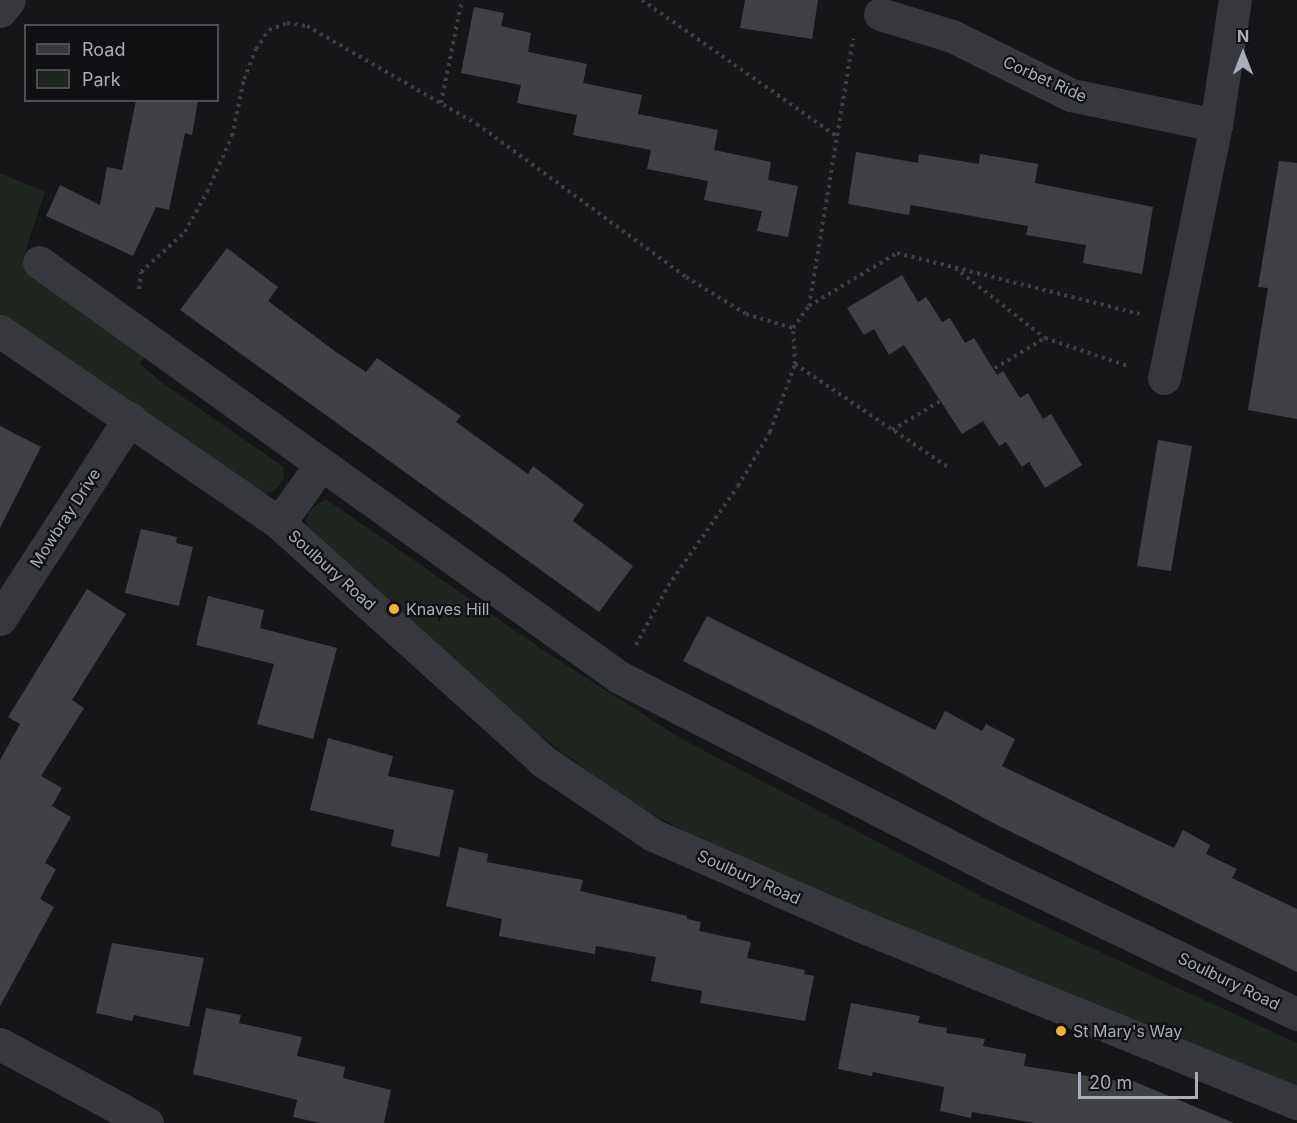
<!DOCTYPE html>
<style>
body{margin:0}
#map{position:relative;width:1297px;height:1123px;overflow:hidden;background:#161618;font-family:Inter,sans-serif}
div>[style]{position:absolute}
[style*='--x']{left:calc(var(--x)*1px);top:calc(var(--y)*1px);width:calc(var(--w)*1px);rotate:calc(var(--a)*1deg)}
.green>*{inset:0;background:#1e261f}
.building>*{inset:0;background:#404145}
.path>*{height:4px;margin-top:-2px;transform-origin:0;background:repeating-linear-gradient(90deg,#3d3f44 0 3px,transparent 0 7.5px)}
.minor>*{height:33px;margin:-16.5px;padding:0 16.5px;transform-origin:16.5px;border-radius:16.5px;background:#37383d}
.tertiary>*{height:33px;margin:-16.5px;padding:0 16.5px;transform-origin:16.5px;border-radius:16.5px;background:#37383d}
.dots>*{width:16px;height:16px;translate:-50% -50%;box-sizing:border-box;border:3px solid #111113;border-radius:50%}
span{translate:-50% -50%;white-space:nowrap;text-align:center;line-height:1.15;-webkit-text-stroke:4.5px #111113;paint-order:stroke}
.street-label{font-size:16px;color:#a8adb8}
.poi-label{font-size:16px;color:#a8adb8}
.left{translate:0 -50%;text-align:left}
.legend{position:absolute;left:24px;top:24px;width:195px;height:78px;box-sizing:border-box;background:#111113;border:2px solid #4d4f55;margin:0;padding:8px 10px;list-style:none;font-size:18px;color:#a8adb8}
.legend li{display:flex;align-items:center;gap:12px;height:30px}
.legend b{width:30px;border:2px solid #4d4f55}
.north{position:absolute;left:1213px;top:24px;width:60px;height:60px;-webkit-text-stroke:4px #111113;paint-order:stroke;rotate:0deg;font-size:16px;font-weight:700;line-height:24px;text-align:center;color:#a8adb8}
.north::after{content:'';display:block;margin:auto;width:21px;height:27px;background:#a8adb8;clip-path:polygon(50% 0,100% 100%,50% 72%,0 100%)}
.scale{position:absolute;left:1078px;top:1072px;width:120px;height:27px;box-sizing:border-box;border:3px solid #a8adb8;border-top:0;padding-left:8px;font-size:18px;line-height:21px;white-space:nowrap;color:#a8adb8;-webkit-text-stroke:4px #111113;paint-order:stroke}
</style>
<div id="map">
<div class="green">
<div style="clip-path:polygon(0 173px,45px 192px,22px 261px,147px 352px,140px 364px,161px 382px,284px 467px,283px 480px,276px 489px,263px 496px,0 314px)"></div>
<div style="clip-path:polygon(326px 499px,546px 652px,682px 739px,986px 899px,1297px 1043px,1297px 1088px,741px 860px,625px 800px,523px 722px,309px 532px,306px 519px,312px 508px)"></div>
</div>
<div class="building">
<div style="clip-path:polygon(745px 0,818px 0,812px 39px,740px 28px)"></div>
<div style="clip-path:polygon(474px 7px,504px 13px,501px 26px,531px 33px,528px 52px,587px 64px,583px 83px,642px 95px,638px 114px,718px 130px,714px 150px,771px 162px,768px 180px,798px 186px,788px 237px,757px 231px,762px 211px,704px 200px,708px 181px,647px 169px,651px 150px,573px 135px,577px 115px,517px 103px,521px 85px,461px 73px)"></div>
<div style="clip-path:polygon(136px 100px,198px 100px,192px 135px,185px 133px,169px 210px,156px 207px,133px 256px,46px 216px,60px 185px,100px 205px,107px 167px,122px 170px)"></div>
<div style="clip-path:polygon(856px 152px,918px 163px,919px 154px,979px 164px,980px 154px,1038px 164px,1035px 183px,1153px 207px,1142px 274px,1083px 263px,1086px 245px,1026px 235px,1028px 226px,911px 205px,909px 215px,848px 204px)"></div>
<div style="clip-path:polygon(1279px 161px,1297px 163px,1297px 419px,1248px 410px,1268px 288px,1258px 287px)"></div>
<div style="clip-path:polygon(227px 248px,278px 287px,268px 301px,336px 352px,366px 372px,377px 358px,461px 416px,456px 422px,528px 474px,533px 466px,584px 505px,573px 521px,633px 566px,599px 612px,180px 310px)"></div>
<div style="clip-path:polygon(902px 275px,918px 302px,926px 297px,942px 322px,950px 318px,965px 343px,974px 338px,997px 375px,1003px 371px,1020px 398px,1028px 393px,1043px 419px,1051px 414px,1082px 465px,1045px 488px,1029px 462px,1022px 467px,1006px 442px,999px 446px,983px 421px,962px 434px,904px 345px,889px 355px,874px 329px,864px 335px,847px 308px)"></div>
<div style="clip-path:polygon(0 426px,41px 447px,0 528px)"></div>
<div style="clip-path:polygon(1158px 440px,1192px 446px,1171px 571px,1137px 566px)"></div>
<div style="clip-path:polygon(141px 529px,177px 537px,176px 543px,193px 547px,179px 606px,125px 593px)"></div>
<div style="clip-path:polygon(87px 589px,126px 614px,72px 700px,84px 708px,41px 776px,62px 788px,52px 806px,71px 817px,45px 863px,56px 869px,40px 899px,54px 907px,0 1006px,0 760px,20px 724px,8px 717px)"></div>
<div style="clip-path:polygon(208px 596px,264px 610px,260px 628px,337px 648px,313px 739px,257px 724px,274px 664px,196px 645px)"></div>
<div style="clip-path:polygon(707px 616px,935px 730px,945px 711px,982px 731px,986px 724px,1015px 739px,1002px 766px,1174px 848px,1183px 830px,1210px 845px,1206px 854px,1237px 869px,1232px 878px,1297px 909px,1297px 972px,995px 824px,825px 732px,683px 661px)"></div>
<div style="clip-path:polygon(328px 738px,393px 756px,388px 776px,454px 790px,439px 857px,391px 846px,394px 830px,310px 810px)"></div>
<div style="clip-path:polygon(459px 847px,488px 854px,487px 862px,583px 880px,580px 891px,687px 916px,687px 919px,701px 922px,699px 931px,751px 942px,747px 958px,805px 970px,804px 974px,814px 976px,805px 1021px,700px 1003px,702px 991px,651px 981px,656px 957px,596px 946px,595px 954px,499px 936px,502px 919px,446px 906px)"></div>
<div style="clip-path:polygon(112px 943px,204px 958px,189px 1027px,134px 1015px,132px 1021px,96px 1013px)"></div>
<div style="clip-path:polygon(851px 1003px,920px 1016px,918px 1023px,947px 1028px,946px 1033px,985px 1039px,983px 1046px,1026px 1054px,1024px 1066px,1119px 1081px,1121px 1076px,1234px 1123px,1035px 1123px,972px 1112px,971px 1118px,940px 1111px,944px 1087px,873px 1072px,872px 1076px,838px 1069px)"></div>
<div style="clip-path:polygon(206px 1008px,241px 1015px,239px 1023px,302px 1037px,297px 1056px,345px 1067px,343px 1078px,391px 1090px,384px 1123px,320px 1123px,293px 1117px,297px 1100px,193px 1074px)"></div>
</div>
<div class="path">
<div style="--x:642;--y:0;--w:237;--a:35"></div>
<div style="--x:441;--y:103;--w:105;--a:-78.5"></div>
<div style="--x:955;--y:268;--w:114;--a:37.9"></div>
<div style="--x:139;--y:289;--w:17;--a:-83"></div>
<div style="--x:141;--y:272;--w:59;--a:-42.3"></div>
<div style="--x:185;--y:232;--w:46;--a:-61.2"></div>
<div style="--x:207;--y:192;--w:61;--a:-65.9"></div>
<div style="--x:232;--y:136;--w:58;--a:-78.1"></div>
<div style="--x:244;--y:79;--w:32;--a:-68"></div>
<div style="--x:256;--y:49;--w:23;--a:-56"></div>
<div style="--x:269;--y:30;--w:19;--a:-21"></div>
<div style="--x:287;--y:23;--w:20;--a:9"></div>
<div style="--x:307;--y:26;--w:196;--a:30"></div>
<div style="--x:477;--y:124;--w:259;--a:36.2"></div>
<div style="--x:686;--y:277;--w:70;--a:31.7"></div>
<div style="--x:746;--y:314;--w:49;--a:16.6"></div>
<div style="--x:809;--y:306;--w:103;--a:-31.1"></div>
<div style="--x:897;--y:253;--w:250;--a:14.1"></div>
<div style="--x:795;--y:364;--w:186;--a:34"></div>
<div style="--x:892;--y:430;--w:179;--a:-31"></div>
<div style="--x:1045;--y:338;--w:88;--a:18.6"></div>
<div style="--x:636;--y:645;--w:67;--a:-61.5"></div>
<div style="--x:668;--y:586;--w:122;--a:-55"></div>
<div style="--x:738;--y:486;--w:63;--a:-59.3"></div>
<div style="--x:770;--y:432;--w:72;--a:-69.8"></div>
<div style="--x:795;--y:364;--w:36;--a:-93"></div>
<div style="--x:793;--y:328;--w:27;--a:-54"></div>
<div style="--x:809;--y:306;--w:271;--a:-80.6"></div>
</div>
<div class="minor">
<div style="--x:0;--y:11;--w:14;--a:-51"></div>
<div style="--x:880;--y:14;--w:75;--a:17"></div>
<div style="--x:952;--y:36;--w:133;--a:26.4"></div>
<div style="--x:1071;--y:95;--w:148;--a:11.7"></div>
<div style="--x:39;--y:262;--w:713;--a:35.58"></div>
<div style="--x:619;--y:677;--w:421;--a:27.1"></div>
<div style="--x:994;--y:869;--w:336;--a:25.6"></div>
<div style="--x:1164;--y:378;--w:258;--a:-78.4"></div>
<div style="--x:1216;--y:125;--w:126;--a:-81.4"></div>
<div style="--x:279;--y:523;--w:70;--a:-54.3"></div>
<div style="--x:0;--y:619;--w:239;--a:-57.1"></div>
<div style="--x:0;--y:1044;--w:167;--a:28.3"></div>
</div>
<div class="tertiary">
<div style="--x:0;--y:331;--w:339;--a:34.5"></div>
<div style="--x:279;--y:523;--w:355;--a:42"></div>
<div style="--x:543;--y:761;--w:133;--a:33.9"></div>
<div style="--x:653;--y:835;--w:227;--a:23.6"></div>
<div style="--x:861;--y:926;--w:471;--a:22.1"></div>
</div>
<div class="dots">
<div style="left:394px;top:609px;background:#f2b134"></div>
<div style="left:1061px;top:1031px;background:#f2b134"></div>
</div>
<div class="street-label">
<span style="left:1045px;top:79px;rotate:24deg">Corbet Ride</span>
<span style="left:65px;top:518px;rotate:-57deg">Mowbray Drive</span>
<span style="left:332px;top:570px;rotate:42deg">Soulbury Road</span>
<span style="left:749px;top:877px;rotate:24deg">Soulbury Road</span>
<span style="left:1229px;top:981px;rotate:26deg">Soulbury Road</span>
</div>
<div class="poi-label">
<span class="left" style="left:406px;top:609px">Knaves Hill</span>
<span class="left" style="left:1073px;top:1031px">St Mary's Way</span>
</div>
<ul class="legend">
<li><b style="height:8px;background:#37383d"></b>Road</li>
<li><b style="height:16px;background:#1e261f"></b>Park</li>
</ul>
<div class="north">N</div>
<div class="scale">20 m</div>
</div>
